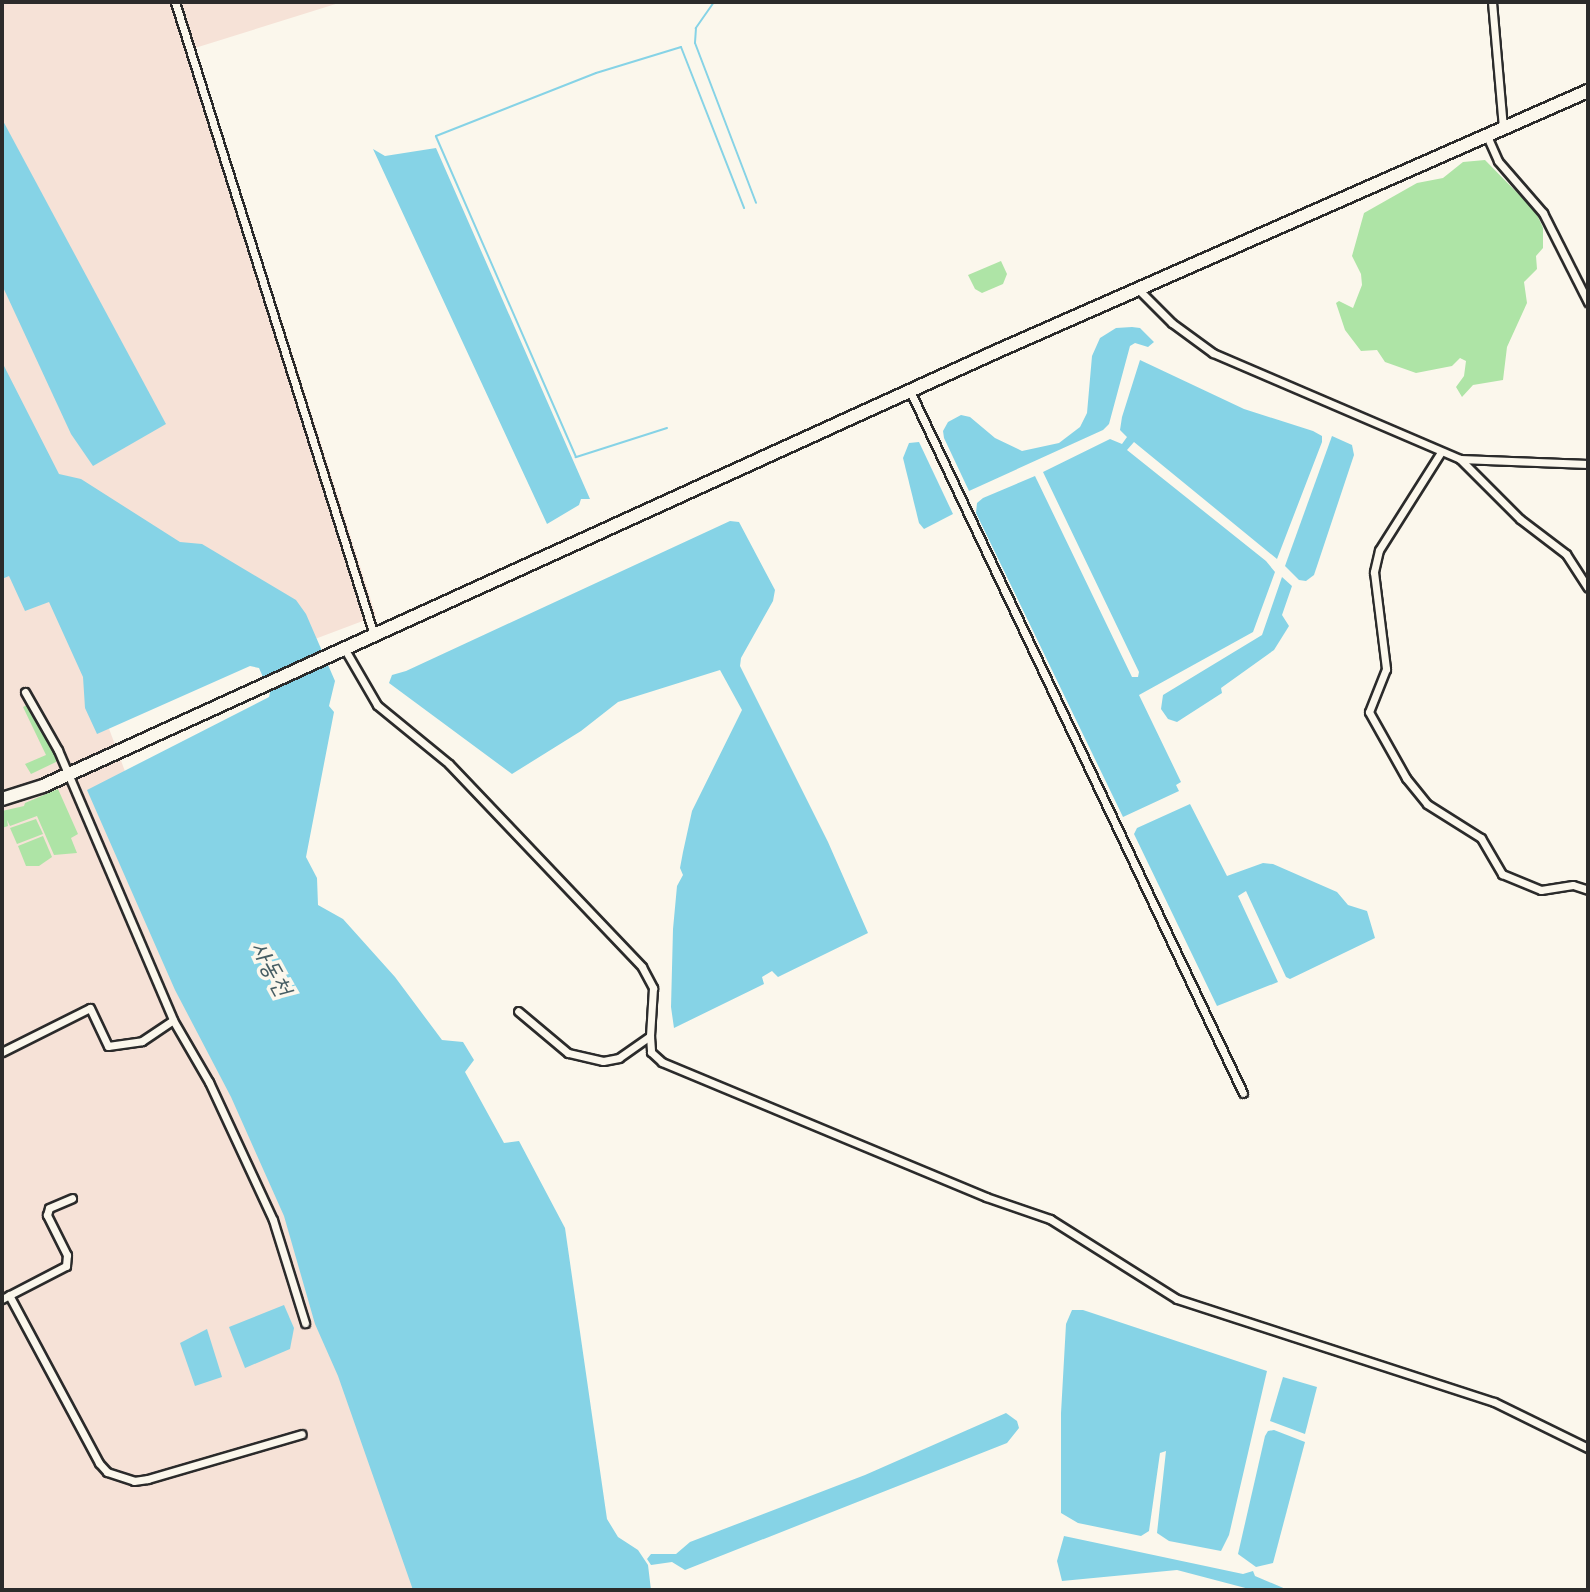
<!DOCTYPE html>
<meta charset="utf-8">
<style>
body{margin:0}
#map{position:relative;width:1590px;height:1592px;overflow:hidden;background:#fbf7ec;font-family:"Patrick Hand","Poor Story",sans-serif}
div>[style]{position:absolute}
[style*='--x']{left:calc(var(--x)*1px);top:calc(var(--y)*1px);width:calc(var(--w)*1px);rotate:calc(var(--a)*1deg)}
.built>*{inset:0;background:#f6e2d7}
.green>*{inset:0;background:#aee4a6}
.water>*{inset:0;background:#86d3e6}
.stream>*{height:2px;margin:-1px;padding:0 1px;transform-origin:1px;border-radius:1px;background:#86d3e6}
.roads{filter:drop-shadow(2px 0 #2b2b2b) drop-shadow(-2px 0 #2b2b2b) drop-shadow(0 2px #2b2b2b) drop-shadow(0 -2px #2b2b2b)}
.street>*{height:7px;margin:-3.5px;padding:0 3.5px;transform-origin:3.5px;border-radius:3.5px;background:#fbf7ec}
.primary>*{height:12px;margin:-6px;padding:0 6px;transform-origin:6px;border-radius:6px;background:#fbf7ec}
span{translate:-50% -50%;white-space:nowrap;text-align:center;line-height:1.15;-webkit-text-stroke:7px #fbf7ec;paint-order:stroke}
.water-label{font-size:24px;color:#465d63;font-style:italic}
.frame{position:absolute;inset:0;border:4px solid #2b2b2b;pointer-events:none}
</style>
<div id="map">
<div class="built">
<div style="clip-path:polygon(2px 2px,342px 2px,195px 48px,376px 616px,105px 718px,420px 1558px,420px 1590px,2px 1590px)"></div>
</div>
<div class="green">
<div style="clip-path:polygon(1485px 160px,1536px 212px,1543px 228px,1543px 248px,1536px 256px,1537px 269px,1524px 282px,1527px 303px,1507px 347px,1503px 380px,1473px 385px,1462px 397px,1456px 387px,1464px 376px,1466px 361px,1460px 358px,1452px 366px,1416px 373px,1385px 362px,1377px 350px,1361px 351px,1345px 330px,1336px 303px,1339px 301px,1353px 308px,1362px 285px,1361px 274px,1352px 256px,1364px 213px,1417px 183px,1443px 178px,1463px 162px)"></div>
<div style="clip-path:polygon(1001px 261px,1007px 274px,1003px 284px,982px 293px,975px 289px,968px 275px)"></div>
<div style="clip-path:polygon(27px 705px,57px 756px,56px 762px,31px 774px,25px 764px,46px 755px,23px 707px)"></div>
<div style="clip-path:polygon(58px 789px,78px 834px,71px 838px,77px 853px,54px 855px,37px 816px,10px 826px,7px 820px,8px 826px,2px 828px,2px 811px,24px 806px,25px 803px)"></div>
<div style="clip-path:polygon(36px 819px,43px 834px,17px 844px,10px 828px)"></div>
<div style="clip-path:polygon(43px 836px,52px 857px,39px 866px,26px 866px,18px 846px)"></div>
</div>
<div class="water">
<div style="clip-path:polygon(2px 119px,166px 424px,93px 466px,71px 434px,2px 285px)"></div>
<div style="clip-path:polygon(436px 148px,590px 499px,581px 499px,579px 505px,547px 524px,373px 149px,385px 156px)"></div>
<div style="clip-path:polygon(1132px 327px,1140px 328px,1154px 342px,1148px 347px,1135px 343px,1130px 346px,1109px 424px,1103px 430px,969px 491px,944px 438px,943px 431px,948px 422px,961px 415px,970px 417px,995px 438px,1022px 451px,1059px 443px,1080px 427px,1087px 413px,1092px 356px,1100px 338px,1116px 328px)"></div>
<div style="clip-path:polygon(1140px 360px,1244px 409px,1313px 431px,1322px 436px,1322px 442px,1277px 559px,1134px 442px,1127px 450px,1266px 561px,1275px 572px,1253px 632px,1139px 695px,1181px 782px,1176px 785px,1179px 791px,1123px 817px,976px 513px,977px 503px,983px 498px,1035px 476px,1132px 677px,1138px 677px,1139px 672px,1043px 472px,1110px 439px,1122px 444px,1127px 437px,1120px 430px,1122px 417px)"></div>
<div style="clip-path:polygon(3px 364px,59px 474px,81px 479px,180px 542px,202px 544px,296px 600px,306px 614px,335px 681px,329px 706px,334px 712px,306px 857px,317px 878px,318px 905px,343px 919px,395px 977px,442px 1040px,463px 1042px,474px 1060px,465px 1072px,504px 1143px,519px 1141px,565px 1228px,607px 1519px,618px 1537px,638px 1550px,648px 1565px,651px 1590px,413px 1590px,338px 1376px,315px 1324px,284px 1216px,231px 1097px,175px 990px,87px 790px,269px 697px,270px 693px,259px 668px,250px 666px,97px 734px,85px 708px,83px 677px,49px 602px,25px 611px,9px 576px,2px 579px)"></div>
<div style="clip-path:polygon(1332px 436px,1352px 445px,1354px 455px,1314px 575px,1306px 581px,1299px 580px,1285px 566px)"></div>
<div style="clip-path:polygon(919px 442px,953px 514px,924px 529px,919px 523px,903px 458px,909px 443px)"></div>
<div style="clip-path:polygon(730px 521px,739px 522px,775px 590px,773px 601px,741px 658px,740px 666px,828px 842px,868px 933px,778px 977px,772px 971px,762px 977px,764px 984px,674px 1028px,671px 1007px,673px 929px,677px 886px,683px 875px,680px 868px,683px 852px,692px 811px,742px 710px,720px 670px,618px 702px,581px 731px,512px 774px,389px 683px,392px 675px,406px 671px)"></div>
<div style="clip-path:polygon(1282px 577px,1292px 586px,1282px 615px,1289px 626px,1274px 650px,1221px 688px,1222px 693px,1177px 722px,1168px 719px,1161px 709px,1163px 695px,1262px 635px)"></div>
<div style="clip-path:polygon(1190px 804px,1227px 876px,1263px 863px,1273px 864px,1337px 892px,1348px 905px,1367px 911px,1375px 938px,1290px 979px,1286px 977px,1246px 891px,1238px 896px,1278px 982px,1217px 1006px,1134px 834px,1137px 828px)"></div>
<div style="clip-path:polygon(284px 1305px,294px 1328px,290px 1349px,245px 1368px,229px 1327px)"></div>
<div style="clip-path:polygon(1072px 1310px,1083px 1310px,1267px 1371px,1229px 1535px,1221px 1551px,1169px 1541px,1157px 1533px,1166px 1451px,1160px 1453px,1149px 1531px,1141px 1536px,1078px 1523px,1061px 1513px,1061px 1413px,1066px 1324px)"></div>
<div style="clip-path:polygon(207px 1329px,222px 1377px,195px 1386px,180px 1343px)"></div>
<div style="clip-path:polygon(1283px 1377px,1317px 1387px,1305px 1434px,1270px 1421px)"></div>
<div style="clip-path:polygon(1006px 1413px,1017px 1421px,1019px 1428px,1007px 1443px,685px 1570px,672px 1562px,651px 1565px,647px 1559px,651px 1554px,676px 1554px,690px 1542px,865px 1475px)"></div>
<div style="clip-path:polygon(1274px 1430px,1305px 1442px,1273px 1563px,1256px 1567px,1238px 1554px,1265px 1436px,1268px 1431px)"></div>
<div style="clip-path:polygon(1064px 1536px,1243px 1574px,1253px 1571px,1255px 1576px,1288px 1590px,1253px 1590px,1177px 1570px,1062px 1581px,1057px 1561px)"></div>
</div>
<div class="stream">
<div style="--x:714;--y:2;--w:32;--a:125"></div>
<div style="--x:696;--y:28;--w:15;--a:94"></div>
<div style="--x:695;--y:43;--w:171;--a:69.1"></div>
<div style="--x:667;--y:428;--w:96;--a:162.3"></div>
<div style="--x:576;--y:457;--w:350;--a:-113.6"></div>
<div style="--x:436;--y:136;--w:172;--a:-21.5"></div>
<div style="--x:596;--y:73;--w:89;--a:-17"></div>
<div style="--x:681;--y:47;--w:173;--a:68.6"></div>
</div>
<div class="roads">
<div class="street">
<div style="--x:175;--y:2;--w:664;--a:72.55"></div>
<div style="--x:1492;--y:2;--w:127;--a:85"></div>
<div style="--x:1487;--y:136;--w:27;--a:66"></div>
<div style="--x:1498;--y:161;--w:69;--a:49.1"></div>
<div style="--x:1543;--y:213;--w:100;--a:63.2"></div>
<div style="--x:1138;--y:289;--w:48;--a:45"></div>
<div style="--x:1172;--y:323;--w:51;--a:36.2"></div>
<div style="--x:1213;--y:353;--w:269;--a:23.2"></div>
<div style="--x:1460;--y:459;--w:128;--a:2.2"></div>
<div style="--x:910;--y:391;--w:777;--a:64.62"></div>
<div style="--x:1441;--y:452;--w:116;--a:122.3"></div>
<div style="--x:1379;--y:550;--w:23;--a:103"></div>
<div style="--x:1374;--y:572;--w:98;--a:82.9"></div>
<div style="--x:1386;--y:669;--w:46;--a:111.6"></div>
<div style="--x:1369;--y:712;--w:76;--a:60.7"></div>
<div style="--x:1406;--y:778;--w:33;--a:51"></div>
<div style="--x:1427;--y:804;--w:64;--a:32.2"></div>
<div style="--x:1481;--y:838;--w:42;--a:59.7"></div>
<div style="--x:1502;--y:874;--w:42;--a:22.3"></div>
<div style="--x:1541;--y:890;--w:32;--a:-9"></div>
<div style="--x:1573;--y:885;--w:16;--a:18"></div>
<div style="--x:1460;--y:459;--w:85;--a:45"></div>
<div style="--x:1520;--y:519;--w:58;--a:37.3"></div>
<div style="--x:1566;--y:554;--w:40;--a:57.1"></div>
<div style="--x:344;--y:648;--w:66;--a:59.9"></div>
<div style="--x:377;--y:705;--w:93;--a:39.3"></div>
<div style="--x:449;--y:764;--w:280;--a:46.4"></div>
<div style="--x:642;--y:967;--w:24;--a:62"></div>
<div style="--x:653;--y:988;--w:48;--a:93.6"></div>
<div style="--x:650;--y:1036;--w:38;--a:145"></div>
<div style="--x:619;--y:1058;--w:16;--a:169"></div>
<div style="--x:603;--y:1061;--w:36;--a:-167"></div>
<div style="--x:568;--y:1053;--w:65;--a:-140"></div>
<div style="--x:25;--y:692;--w:67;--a:60.4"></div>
<div style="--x:58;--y:750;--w:293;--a:66.9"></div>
<div style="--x:173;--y:1020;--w:72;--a:59.9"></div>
<div style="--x:209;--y:1082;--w:152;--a:65.1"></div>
<div style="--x:273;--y:1220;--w:108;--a:72.7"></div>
<div style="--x:650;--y:1036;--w:16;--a:86"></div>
<div style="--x:651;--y:1052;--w:15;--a:42"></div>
<div style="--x:662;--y:1062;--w:351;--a:22.6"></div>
<div style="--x:986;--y:1197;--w:68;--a:19"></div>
<div style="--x:1050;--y:1219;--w:150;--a:32.2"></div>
<div style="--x:1177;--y:1299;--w:333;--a:18"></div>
<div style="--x:1494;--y:1402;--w:105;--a:26.1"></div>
<div style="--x:2;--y:1052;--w:98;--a:-26.6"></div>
<div style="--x:90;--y:1008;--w:42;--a:64.7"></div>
<div style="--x:108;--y:1046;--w:34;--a:-8"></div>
<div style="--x:142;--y:1041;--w:37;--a:-34"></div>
<div style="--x:9;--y:1295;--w:191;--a:61.8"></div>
<div style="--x:99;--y:1463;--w:12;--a:48"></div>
<div style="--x:107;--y:1472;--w:28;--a:18"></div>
<div style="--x:134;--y:1481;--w:14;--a:-8"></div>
<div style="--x:148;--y:1479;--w:160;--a:-16.3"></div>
<div style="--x:2;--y:1299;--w:72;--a:-27.3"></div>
<div style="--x:66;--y:1266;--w:11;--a:-85"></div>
<div style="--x:67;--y:1255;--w:45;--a:-116.6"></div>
<div style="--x:47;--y:1215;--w:7;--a:-74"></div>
<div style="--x:49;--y:1208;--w:25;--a:-23"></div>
</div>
<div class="primary">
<div style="--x:2;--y:799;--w:43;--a:-17.6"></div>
<div style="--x:43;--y:786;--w:1044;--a:-24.5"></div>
<div style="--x:993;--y:353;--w:650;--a:-23.77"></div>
</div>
</div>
<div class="water-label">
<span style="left:272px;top:968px;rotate:61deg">사동천</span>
</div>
<div class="frame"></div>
</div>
